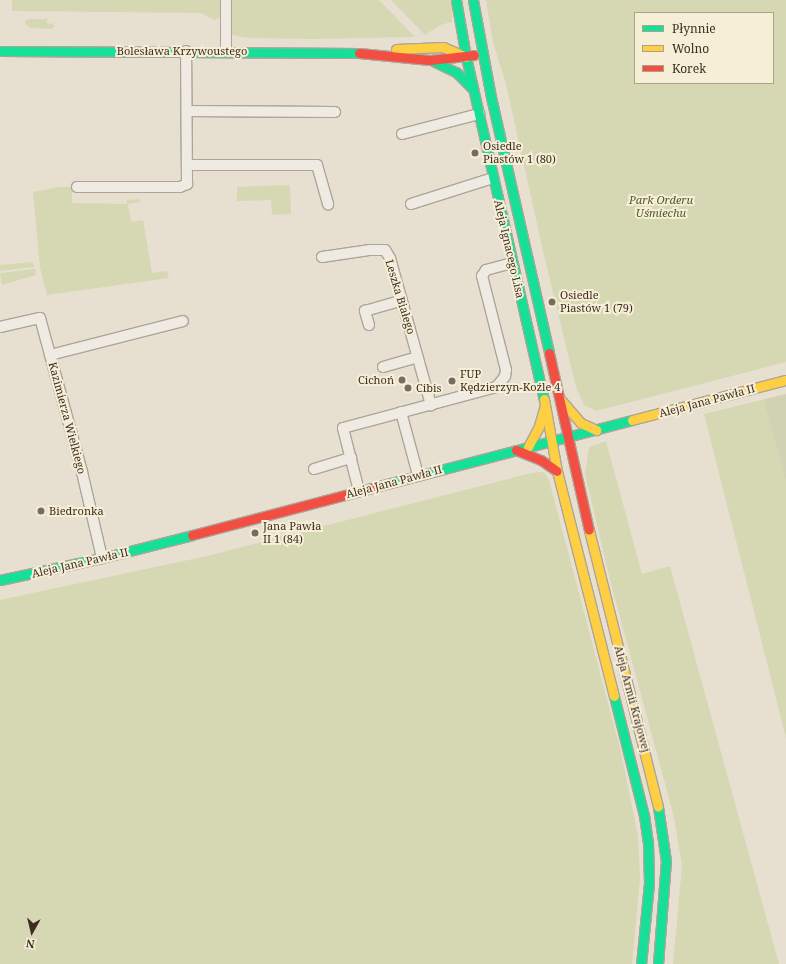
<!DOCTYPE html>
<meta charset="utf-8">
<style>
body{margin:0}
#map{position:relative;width:786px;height:964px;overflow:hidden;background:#e7e0d1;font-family:"Noto Serif",serif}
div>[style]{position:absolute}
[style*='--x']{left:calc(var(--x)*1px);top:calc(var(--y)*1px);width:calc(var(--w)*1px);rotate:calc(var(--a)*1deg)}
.green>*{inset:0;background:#d6d7b3}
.cemetery>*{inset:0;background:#d1d1b3}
.roads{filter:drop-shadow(1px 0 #ada599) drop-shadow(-1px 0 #ada599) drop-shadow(0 1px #ada599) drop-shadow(0 -1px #ada599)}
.street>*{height:10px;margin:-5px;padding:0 5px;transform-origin:5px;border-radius:5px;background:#efebe3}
.fast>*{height:9px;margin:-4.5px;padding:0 4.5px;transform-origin:4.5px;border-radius:4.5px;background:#16e098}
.slow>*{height:9px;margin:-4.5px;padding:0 4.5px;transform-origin:4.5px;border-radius:4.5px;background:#ffcf43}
.jam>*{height:9px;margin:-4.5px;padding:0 4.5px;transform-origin:4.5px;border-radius:4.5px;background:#f24e42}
.dots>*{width:11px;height:11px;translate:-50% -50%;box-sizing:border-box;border:2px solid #f7eed8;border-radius:50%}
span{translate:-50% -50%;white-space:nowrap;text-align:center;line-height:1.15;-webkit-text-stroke:4px #f7eed8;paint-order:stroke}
.street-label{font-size:11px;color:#3d2e20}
.poi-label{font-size:11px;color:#3d2e20}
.left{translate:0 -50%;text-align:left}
.right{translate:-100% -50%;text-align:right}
.park-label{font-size:11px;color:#4d5a26;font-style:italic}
.legend{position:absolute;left:634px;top:12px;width:140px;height:72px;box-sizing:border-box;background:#f7eed8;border:1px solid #ada18e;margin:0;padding:5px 7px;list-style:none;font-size:12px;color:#3d2e20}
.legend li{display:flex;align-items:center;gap:8px;height:20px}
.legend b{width:20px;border:1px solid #ada18e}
.north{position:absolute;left:12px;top:912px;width:40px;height:40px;-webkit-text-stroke:3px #f7eed8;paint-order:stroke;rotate:188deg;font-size:11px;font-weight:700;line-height:16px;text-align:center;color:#3d2e20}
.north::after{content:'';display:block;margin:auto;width:14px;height:18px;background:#3d2e20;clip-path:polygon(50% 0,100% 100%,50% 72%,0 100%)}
</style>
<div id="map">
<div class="green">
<div style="clip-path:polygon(12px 0,222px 0,222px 17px,214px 20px,202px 13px,12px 11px)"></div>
<div style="clip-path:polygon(231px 0,379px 0,415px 37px,312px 39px,250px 38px,232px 35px)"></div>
<div style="clip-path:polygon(391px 0,452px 0,452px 22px,440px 25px,425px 35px)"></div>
<div style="clip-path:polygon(evenodd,486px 0,786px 0,786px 362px,596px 411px,584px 405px,576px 387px,543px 251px,506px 84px,493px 42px,486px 0,635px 13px,773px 13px,773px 83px,635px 83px,635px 13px)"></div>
<div style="clip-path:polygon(30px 19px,48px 19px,46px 22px,49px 24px,52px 23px,55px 26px,52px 29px,30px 28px,25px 23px,26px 20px)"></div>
<div style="clip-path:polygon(290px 185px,291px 214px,272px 215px,271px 200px,237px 201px,237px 187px)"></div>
<div style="clip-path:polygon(59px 187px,72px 187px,72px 203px,127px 204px,127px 200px,140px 199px,140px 202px,128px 204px,131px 222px,143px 220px,152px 273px,167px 271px,169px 278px,47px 295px,40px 268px,33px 192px)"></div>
<div style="clip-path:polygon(33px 262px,34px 267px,0 271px,0 265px)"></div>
<div style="clip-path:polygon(35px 269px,36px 275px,2px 285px,0 273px)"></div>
<div style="clip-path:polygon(786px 394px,786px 738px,704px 414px)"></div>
<div style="clip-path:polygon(606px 441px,642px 574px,670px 566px,779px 964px,673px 964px,682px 866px,674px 817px,610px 580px,585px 474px,589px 447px)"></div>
<div style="clip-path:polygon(544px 472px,549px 480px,621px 752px,638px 836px,640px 880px,632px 964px,0 964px,0 600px,207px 556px,531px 473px)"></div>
</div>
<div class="cemetery">
<div style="clip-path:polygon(786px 394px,786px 480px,764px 400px)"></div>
</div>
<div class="roads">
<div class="street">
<div style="--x:226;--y:0;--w:51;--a:90"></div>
<div style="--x:187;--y:111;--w:148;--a:0.4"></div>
<div style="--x:402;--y:134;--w:80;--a:-14.6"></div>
<div style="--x:187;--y:165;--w:130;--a:0"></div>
<div style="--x:317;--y:165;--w:41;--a:74.2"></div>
<div style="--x:77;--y:187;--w:103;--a:0"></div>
<div style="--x:180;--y:187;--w:8;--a:-23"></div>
<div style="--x:187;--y:184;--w:133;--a:-90.4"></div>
<div style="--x:411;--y:204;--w:86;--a:-17.6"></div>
<div style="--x:322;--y:257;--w:49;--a:-8.3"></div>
<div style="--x:370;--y:250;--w:15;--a:0"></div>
<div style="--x:385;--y:250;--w:9;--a:58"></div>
<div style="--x:390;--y:258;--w:153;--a:74.4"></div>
<div style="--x:369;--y:325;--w:15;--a:-106"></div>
<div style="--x:365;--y:311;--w:37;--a:-16"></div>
<div style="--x:0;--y:327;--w:41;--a:-12.7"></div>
<div style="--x:40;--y:318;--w:160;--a:74.7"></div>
<div style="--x:82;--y:472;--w:88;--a:76.9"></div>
<div style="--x:50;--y:355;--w:137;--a:-14.3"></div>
<div style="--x:383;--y:367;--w:36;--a:-16"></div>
<div style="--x:401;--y:412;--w:65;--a:74.9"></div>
<div style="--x:314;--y:469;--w:39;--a:-17"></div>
<div style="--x:359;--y:491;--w:65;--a:-104.3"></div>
<div style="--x:343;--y:428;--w:158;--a:-15"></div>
<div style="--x:496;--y:387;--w:6;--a:-45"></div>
<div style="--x:500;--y:383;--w:9;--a:-54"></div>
<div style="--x:505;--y:376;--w:6;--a:-81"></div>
<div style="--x:506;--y:370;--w:97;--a:-104.3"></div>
<div style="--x:482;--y:276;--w:7;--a:-56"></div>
<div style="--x:486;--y:270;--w:27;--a:-15"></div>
</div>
<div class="fast">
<div style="--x:456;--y:0;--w:58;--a:80"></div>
<div style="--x:466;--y:57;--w:351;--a:77.2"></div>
<div style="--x:473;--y:0;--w:99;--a:79.5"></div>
<div style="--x:491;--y:97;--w:262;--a:77.2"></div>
<div style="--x:0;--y:51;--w:359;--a:0.3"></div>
<div style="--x:433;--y:61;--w:25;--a:26"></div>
<div style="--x:456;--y:72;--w:24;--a:45"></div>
<div style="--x:379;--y:486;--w:261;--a:-14.6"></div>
<div style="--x:0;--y:580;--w:104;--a:-12.2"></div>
<div style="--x:102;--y:558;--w:93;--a:-14.3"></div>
<div style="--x:614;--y:696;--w:123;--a:75.9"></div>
<div style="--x:644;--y:815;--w:27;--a:82"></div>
<div style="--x:648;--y:842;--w:41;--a:88.6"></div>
<div style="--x:649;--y:883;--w:81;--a:95.6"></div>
<div style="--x:658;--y:964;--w:103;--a:-85.6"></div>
<div style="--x:666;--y:861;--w:55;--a:-98.4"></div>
</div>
<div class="slow">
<div style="--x:396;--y:49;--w:47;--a:-2.4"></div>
<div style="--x:443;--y:47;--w:25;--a:23"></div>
<div style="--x:544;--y:399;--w:73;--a:79.8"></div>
<div style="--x:557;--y:471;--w:232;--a:75.8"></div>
<div style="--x:560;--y:399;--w:32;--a:49"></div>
<div style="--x:581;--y:423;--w:17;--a:25"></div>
<div style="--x:632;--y:420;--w:159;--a:-14.6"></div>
<div style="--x:528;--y:447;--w:24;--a:-62"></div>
<div style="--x:539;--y:426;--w:19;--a:-74"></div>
<div style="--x:589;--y:530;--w:285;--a:76"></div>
</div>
<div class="jam">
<div style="--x:359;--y:53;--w:71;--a:5.6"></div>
<div style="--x:430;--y:60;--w:44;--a:-6.5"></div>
<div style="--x:549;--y:353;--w:181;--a:77.3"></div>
<div style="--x:516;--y:450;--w:27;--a:22"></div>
<div style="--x:541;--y:460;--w:19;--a:35"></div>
<div style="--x:192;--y:535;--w:193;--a:-14.7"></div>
</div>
</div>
<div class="dots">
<div style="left:475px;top:153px;background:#786c5e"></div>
<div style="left:552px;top:302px;background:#786c5e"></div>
<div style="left:402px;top:380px;background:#786c5e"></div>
<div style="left:452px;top:381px;background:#786c5e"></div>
<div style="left:408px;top:388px;background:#786c5e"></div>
<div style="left:41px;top:511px;background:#786c5e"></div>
<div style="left:255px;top:533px;background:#786c5e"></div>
</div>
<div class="street-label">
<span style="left:182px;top:51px">Bolesława Krzywoustego</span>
<span style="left:509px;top:249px;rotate:77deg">Aleja Ignacego Lisa</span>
<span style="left:400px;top:297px;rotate:73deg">Leszka Białego</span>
<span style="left:707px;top:401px;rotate:-15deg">Aleja Jana Pawła II</span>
<span style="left:67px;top:418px;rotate:75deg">Kazimierza Wielkiego</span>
<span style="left:394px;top:482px;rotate:-15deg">Aleja Jana Pawła II</span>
<span style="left:80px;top:563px;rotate:-13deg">Aleja Jana Pawła II</span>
<span style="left:632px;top:699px;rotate:75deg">Aleja Armii Krajowej</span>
</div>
<div class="poi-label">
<span class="left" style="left:483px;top:153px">Osiedle<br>Piastów 1 (80)</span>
<span class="left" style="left:560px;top:302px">Osiedle<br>Piastów 1 (79)</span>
<span class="left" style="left:460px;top:381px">FUP<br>Kędzierzyn-Koźle 4</span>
<span class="right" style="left:394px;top:380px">Cichoń</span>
<span class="left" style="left:416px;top:388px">Cibis</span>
<span class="left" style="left:49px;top:511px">Biedronka</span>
<span class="left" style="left:263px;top:533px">Jana Pawła<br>II 1 (84)</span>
</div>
<div class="park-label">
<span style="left:661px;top:207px">Park Orderu<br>Uśmiechu</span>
</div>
<ul class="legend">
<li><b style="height:5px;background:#16e098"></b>Płynnie</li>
<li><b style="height:5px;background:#ffcf43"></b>Wolno</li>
<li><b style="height:5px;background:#f24e42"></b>Korek</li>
</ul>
<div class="north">N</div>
</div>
